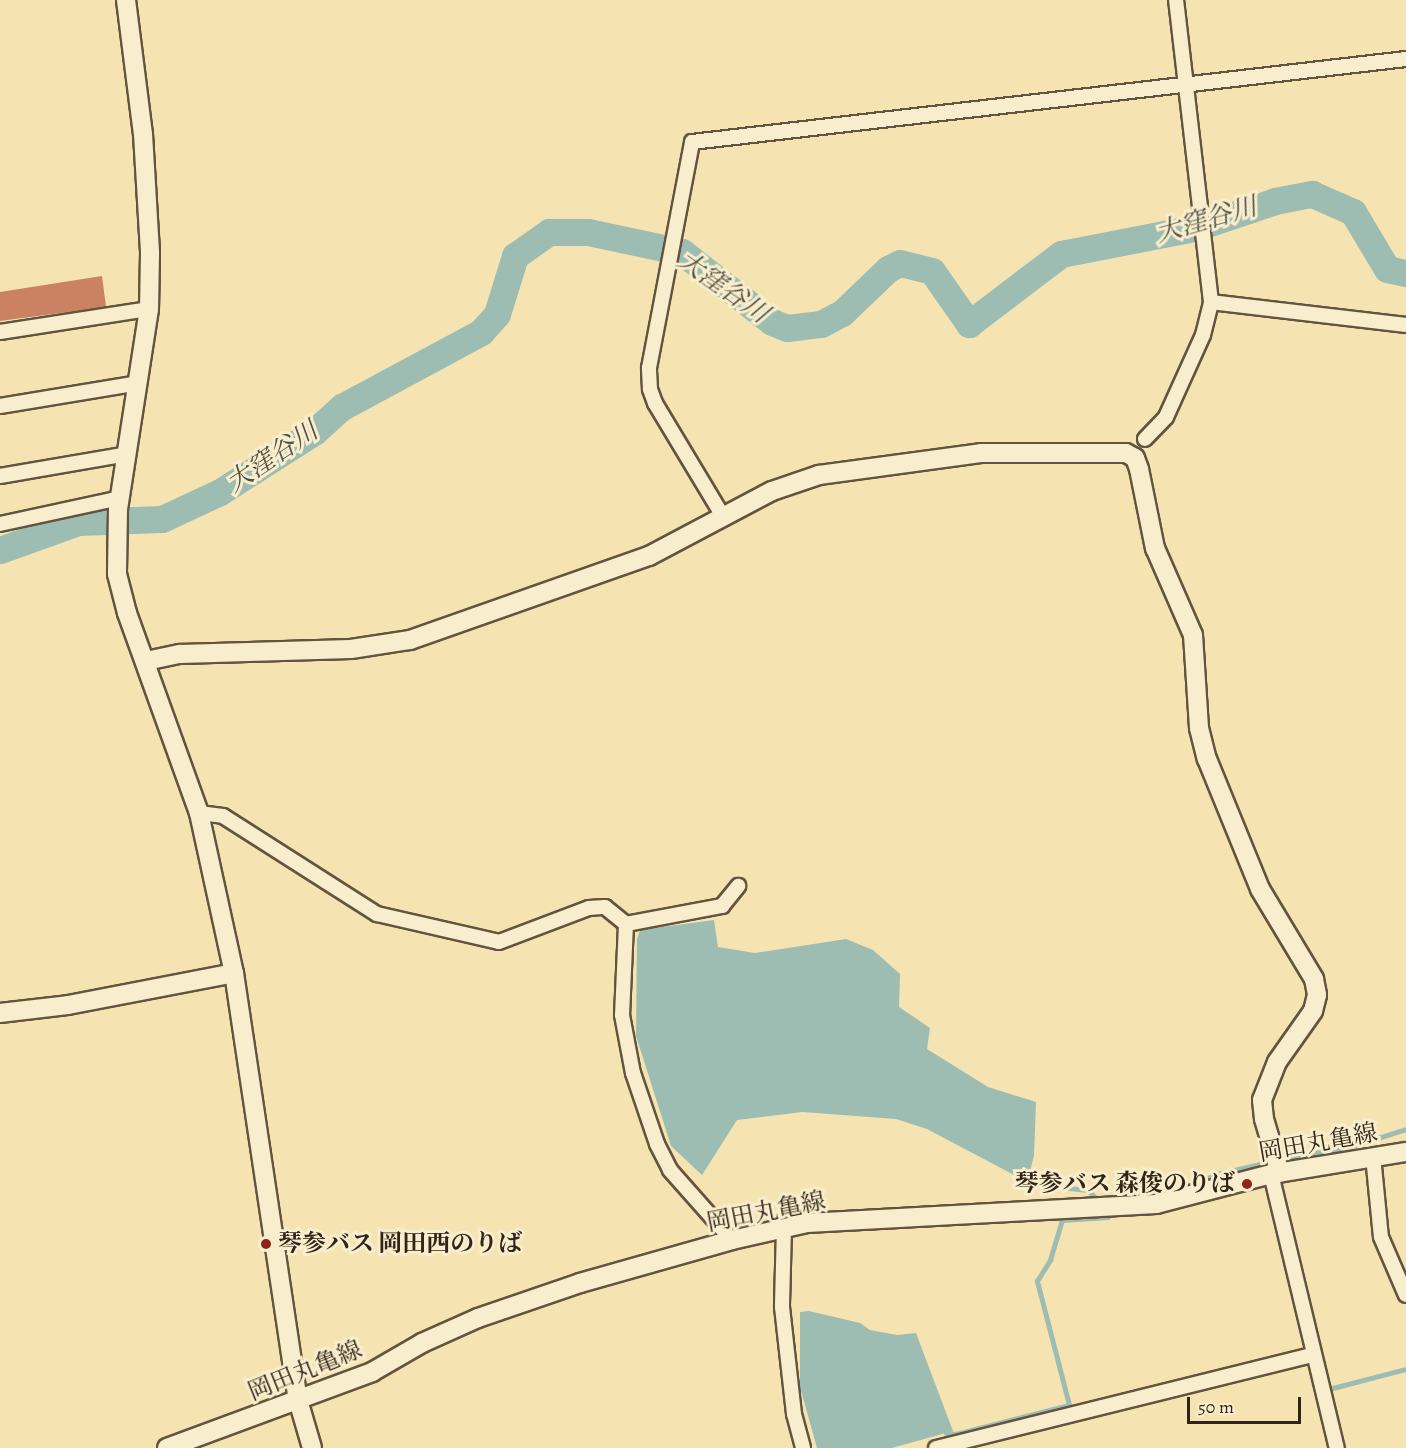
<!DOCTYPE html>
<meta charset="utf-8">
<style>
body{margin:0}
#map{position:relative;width:1406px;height:1448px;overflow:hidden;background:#f5e3b1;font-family:Alegreya,"Noto Serif JP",serif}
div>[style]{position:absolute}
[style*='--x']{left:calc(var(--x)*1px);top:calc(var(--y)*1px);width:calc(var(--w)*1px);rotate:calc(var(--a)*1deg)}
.water>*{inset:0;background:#9dbdb2}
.stream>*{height:4.5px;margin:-2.25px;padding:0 2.25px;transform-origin:2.25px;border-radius:2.25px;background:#9dbdb2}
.river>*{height:27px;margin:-13.5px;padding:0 13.5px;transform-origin:13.5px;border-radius:13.5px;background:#9dbdb2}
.building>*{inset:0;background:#cb8262}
.roads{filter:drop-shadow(2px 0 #62543f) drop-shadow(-2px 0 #62543f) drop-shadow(0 2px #62543f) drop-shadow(0 -2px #62543f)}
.street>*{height:14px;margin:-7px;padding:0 7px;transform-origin:7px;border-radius:7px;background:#f8edcc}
.secondary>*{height:18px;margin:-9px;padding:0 9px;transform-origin:9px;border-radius:9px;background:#f8edcc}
.dots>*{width:16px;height:16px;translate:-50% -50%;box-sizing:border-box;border:3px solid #f8edcc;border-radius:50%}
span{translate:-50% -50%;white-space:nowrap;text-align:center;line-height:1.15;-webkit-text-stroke:6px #f8edcc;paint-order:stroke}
.street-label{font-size:24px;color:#312419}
.poi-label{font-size:24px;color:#312419;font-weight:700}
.right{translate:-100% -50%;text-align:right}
.left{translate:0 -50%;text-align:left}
.water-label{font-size:26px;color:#515247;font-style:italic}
.scale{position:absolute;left:1187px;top:1397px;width:114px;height:27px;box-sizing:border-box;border:3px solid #312419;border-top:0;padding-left:8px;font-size:18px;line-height:21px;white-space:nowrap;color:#312419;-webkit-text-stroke:4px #f8edcc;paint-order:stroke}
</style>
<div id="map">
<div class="water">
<div style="clip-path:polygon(714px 920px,718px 947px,755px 953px,846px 939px,873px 950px,900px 974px,899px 1007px,930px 1028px,927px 1049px,988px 1087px,1036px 1102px,1034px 1156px,1028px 1178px,1016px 1176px,927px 1129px,896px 1119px,802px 1112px,737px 1120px,702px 1175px,671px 1146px,636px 1036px,637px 939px,640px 930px)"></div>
<div style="clip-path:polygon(809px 1311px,860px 1323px,870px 1330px,897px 1335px,916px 1333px,953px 1431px,892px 1448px,817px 1448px,800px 1387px,800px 1312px)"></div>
</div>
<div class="stream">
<div style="--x:1281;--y:1160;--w:76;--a:-11.3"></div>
<div style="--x:1356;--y:1145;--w:52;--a:-17.7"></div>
<div style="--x:1020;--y:1174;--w:15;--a:42"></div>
<div style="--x:1031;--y:1184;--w:57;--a:6"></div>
<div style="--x:1088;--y:1190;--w:16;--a:45"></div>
<div style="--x:1183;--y:1188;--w:37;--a:-22"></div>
<div style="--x:1217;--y:1174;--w:57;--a:-13.1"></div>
<div style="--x:1329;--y:1389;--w:80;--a:-14.6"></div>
<div style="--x:946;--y:1433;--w:10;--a:6"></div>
<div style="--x:956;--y:1434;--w:117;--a:-14.4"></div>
<div style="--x:1069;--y:1405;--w:128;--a:-104.5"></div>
<div style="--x:1037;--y:1281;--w:25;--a:-58"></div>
<div style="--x:1050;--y:1260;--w:42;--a:-73.3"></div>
<div style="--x:1062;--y:1220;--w:46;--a:-3.7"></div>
</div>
<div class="river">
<div style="--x:0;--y:550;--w:83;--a:-19.7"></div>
<div style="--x:78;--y:522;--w:84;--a:-2"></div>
<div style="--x:162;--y:519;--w:64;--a:-25"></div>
<div style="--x:220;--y:492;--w:112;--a:-32.6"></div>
<div style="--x:314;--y:432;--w:38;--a:-42"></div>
<div style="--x:342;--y:407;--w:158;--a:-28.3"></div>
<div style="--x:481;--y:332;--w:24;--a:-48"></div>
<div style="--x:497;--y:314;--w:61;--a:-72.8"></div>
<div style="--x:515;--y:256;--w:42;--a:-35.2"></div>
<div style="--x:549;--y:232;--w:39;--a:0"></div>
<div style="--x:588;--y:232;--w:96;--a:12"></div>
<div style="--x:682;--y:252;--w:114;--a:37.9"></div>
<div style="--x:772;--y:322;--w:16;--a:22"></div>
<div style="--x:787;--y:328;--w:34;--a:-7"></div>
<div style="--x:821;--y:324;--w:24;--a:-28"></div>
<div style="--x:842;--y:313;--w:64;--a:-43.7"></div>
<div style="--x:888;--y:269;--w:13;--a:-27"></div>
<div style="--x:900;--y:263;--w:33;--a:14"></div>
<div style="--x:932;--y:271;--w:65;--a:55.1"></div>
<div style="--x:969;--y:324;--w:116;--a:-37.3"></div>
<div style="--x:1061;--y:254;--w:136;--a:-11"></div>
<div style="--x:1195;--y:228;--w:84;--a:-18.6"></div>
<div style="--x:1275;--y:201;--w:38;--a:-11"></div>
<div style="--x:1312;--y:194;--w:45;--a:23.7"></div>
<div style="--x:1353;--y:212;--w:66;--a:59.2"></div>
<div style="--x:1387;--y:269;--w:19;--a:12"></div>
</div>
<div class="building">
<div style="clip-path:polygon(102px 276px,106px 307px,0 321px,0 292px)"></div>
</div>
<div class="roads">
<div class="street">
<div style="--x:1211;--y:302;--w:196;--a:6.7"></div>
<div style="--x:0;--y:332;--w:151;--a:-8.8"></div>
<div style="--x:0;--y:406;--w:141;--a:-9.4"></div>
<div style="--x:1145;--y:439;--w:30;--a:-46"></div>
<div style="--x:1166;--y:417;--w:90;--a:-65.7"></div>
<div style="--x:1203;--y:335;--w:34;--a:-76"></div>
<div style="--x:1211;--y:302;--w:304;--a:-96.6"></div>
<div style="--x:0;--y:476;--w:129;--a:-9.8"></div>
<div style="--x:724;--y:518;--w:134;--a:-121"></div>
<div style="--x:655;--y:403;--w:15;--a:-110"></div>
<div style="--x:650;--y:389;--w:21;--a:-93"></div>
<div style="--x:649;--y:368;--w:230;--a:-79.2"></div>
<div style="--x:692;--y:142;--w:719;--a:-6.63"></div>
<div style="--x:0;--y:524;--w:123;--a:-12.2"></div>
<div style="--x:199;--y:813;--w:24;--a:7"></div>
<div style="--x:223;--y:816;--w:183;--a:32.5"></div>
<div style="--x:377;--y:914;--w:125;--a:12.9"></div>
<div style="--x:499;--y:942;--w:96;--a:-20.7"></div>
<div style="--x:589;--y:908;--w:16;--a:-4"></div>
<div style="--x:605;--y:907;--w:27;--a:39"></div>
<div style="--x:626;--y:924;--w:91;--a:92.5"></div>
<div style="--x:622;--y:1015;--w:59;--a:79.3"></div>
<div style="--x:633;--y:1073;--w:75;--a:71.3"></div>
<div style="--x:657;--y:1144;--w:29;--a:63"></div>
<div style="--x:670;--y:1170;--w:94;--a:48.5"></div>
<div style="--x:626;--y:924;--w:98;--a:-10.6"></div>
<div style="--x:722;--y:906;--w:26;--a:-51"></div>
<div style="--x:1373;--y:1156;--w:81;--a:84.4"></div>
<div style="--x:1381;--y:1237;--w:63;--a:66.7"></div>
<div style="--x:1271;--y:1174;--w:282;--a:76.5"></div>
<div style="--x:784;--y:1228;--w:79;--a:91.5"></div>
<div style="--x:782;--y:1307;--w:108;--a:83.6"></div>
<div style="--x:794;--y:1414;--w:35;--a:75"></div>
<div style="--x:936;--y:1448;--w:387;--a:-13.9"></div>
</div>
<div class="secondary">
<div style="--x:126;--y:0;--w:135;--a:82.8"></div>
<div style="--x:143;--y:134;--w:119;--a:86.6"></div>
<div style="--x:150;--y:253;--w:56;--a:91"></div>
<div style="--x:149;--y:309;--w:202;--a:98.8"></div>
<div style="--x:118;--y:509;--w:65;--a:90.9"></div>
<div style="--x:117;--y:574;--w:40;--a:75.6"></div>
<div style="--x:127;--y:613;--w:213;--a:70.2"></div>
<div style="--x:199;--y:813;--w:164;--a:77.7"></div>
<div style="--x:234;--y:973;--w:432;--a:81.5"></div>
<div style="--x:298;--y:1400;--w:50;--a:73.7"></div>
<div style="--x:146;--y:661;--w:35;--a:-12"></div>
<div style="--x:180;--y:654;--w:171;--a:-1.7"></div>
<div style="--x:351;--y:649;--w:60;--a:-8.7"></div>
<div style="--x:410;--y:640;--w:253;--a:-19.4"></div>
<div style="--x:649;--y:556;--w:139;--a:-27.9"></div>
<div style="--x:772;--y:491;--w:50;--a:-18.8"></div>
<div style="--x:819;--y:475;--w:163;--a:-7.7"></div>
<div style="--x:981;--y:453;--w:145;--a:0"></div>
<div style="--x:1126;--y:453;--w:10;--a:29"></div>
<div style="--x:1135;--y:458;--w:12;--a:70"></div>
<div style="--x:1139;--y:469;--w:81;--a:78.6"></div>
<div style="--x:1155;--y:548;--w:95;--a:66.4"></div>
<div style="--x:1193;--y:635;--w:93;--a:86.3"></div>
<div style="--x:1199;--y:728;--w:32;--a:76"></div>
<div style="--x:1207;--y:759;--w:140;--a:67.8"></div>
<div style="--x:1260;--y:889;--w:105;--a:59"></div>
<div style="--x:1314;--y:979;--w:16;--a:79"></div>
<div style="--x:1317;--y:995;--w:16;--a:104"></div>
<div style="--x:1313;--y:1011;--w:62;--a:125.2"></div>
<div style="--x:1277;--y:1062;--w:41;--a:111.5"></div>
<div style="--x:1262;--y:1100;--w:19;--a:84"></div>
<div style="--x:1264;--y:1119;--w:56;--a:73.5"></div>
<div style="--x:0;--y:1013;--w:68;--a:-6.7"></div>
<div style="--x:68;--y:1005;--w:169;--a:-10.9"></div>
<div style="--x:167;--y:1448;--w:219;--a:-20.3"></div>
<div style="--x:372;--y:1372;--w:58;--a:-30.1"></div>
<div style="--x:422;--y:1343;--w:61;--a:-24.1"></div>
<div style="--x:478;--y:1318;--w:108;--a:-18.9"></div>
<div style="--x:580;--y:1283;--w:158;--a:-15.8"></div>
<div style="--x:732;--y:1240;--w:77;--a:-12.8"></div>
<div style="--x:807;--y:1223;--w:350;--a:-3.1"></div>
<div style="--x:1156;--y:1204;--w:119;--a:-14.6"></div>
<div style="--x:1271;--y:1174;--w:137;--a:-9.3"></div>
</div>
</div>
<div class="dots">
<div style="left:1247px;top:1184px;background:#8f2418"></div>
<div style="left:266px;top:1244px;background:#8f2418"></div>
</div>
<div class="street-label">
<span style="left:1318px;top:1143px;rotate:-10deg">岡田丸亀線</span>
<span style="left:766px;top:1212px;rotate:-11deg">岡田丸亀線</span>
<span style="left:305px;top:1371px;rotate:-22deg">岡田丸亀線</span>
</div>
<div class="poi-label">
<span class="right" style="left:1235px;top:1184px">琴参バス 森俊のりば</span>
<span class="left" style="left:278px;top:1244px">琴参バス 岡田西のりば</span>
</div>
<div class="water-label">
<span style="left:1206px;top:220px;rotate:-16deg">大窪谷川</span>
<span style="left:723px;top:287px;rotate:35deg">大窪谷川</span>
<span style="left:272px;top:457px;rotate:-34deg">大窪谷川</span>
</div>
<div class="scale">50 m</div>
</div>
